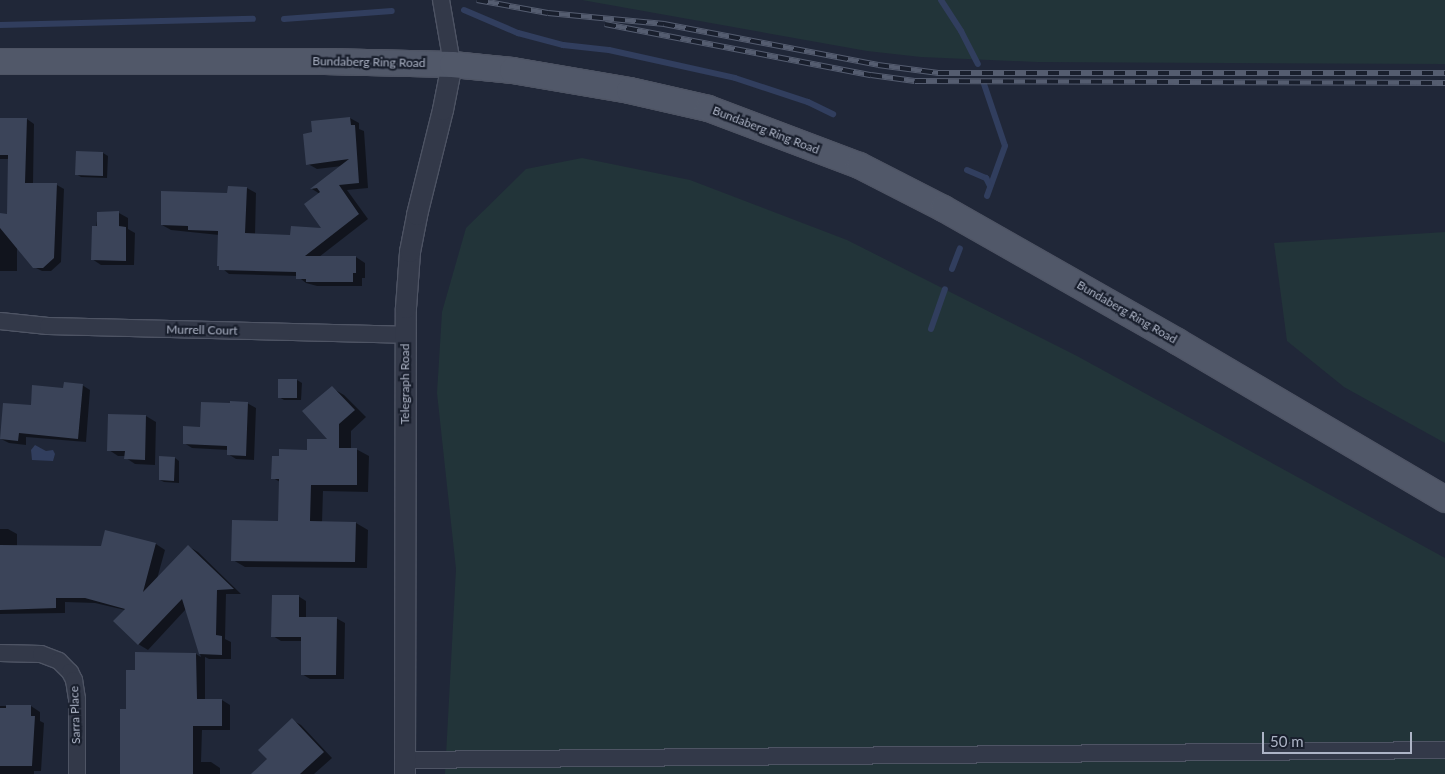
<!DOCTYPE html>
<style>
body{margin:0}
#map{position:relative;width:1445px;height:774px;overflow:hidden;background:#202738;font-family:Lato,sans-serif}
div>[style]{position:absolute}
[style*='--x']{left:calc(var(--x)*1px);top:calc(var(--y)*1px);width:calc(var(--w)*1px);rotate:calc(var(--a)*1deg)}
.green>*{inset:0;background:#223439}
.water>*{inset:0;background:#313e5e}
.shadow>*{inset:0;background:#0007}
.stream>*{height:6px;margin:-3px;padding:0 3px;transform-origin:3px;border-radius:3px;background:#313e5e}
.building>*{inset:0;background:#3b4459}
.roads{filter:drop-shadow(1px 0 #4e5464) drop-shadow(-1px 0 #4e5464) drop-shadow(0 1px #4e5464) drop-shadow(0 -1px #4e5464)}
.minor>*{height:16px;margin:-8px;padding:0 8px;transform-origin:8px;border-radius:8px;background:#333949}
.tertiary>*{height:20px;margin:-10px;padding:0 10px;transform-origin:10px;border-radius:10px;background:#333949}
.primary>*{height:25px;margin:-12.5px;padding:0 12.5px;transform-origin:12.5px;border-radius:12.5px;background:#515869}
.rail>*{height:5.5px;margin-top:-2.75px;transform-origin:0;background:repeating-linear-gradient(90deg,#191f2d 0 11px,#555d70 0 22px);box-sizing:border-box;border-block:1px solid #555d70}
span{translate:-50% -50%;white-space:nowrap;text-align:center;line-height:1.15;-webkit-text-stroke:4.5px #191f2d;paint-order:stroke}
.street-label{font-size:12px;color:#adb4c6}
.scale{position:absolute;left:1262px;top:732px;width:150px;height:22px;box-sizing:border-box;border:2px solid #adb4c6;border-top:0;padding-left:6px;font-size:15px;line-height:18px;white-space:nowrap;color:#adb4c6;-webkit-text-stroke:4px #191f2d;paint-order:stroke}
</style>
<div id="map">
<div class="green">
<div style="clip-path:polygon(582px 0,1445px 0,1445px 64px,1037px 62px,921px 57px,867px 51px)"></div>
<div style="clip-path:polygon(582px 158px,690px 180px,847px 240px,1077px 356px,1445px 558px,1445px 774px,445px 774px,456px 569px,437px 393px,442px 312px,466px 228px,526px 169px)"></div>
<div style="clip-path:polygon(1445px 232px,1445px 443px,1344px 387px,1287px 341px,1274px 243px)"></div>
</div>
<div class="water">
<div style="clip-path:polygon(35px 445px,46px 451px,53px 450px,55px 454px,53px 461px,32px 460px,31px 450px)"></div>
</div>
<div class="shadow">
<div style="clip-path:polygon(350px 118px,359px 123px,359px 129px,364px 131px,368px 188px,347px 190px,368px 219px,319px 257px,356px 257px,365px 263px,365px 278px,362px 278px,362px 286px,317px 286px,306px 283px,297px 276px,229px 274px,218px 265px,219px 235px,171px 230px,162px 225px,229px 194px,247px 188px,256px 193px,255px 235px,292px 236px,324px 230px,320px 194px,312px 189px,342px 166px,317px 169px,308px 164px,313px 134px)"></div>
<div style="clip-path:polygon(0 119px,27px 119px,34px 124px,33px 184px,57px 185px,64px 189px,61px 262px,51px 271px,42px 271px,34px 267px,17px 247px,17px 271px,0 271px,0 215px,8px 215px,10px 159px,0 159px)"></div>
<div style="clip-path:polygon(77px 152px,103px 153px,108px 156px,107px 178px,81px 177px,76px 174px)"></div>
<div style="clip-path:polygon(98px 213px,119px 213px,128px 218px,128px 229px,135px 233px,134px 265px,101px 265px,92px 259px)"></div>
<div style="clip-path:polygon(297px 380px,302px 383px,301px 400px,284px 400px,279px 397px)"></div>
<div style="clip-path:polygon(82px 385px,90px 390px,86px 442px,26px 437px,26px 445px,9px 443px,1px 439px,32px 407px,65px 389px)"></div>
<div style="clip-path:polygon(332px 388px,344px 395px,366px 417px,351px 431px,351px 449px,356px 449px,369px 456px,368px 492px,323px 491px,322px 523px,356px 523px,368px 530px,367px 568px,245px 567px,233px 560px,279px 522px,280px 482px,273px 478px,308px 451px,330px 440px)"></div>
<div style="clip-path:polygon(202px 403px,247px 403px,256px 408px,254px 460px,236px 459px,228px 454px,228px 450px,192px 448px,184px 443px,201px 428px)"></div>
<div style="clip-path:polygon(109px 415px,146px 416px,156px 422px,155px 465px,135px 464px,126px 458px,126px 456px,118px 456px,109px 450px)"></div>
<div style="clip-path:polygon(175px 458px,179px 461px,179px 483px,164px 482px,160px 480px)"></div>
<div style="clip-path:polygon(0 529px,8px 529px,17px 534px,17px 547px,102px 548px,106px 532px,156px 544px,165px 550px,157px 579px,188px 546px,198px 552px,241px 594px,226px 594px,225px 639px,231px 642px,231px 659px,209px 659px,205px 657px,205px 700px,222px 700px,230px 705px,230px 730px,202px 730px,201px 762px,211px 762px,220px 768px,220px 774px,121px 774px,127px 710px,136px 671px,136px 654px,196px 654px,201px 657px,186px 609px,148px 650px,138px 644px,125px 610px,95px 603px,65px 602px,65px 613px,0 614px)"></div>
<div style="clip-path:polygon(298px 596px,306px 601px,306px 618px,336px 618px,345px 623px,344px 679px,310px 679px,302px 674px,302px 641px,281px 641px,273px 636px)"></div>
<div style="clip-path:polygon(0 706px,31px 706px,40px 712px,40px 721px,44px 723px,41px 771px,34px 771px,34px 774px,0 774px)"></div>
<div style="clip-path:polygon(292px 720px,301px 725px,332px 758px,314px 774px,253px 774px,269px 759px)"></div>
</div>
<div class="stream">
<div style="--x:941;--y:0;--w:37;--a:57"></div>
<div style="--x:961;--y:31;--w:37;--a:63"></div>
<div style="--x:464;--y:10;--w:59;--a:23.1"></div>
<div style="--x:518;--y:33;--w:47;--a:14.9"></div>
<div style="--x:563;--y:45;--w:46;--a:6.2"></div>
<div style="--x:609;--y:50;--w:129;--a:12.5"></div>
<div style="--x:735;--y:78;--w:77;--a:18.2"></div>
<div style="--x:808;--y:102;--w:28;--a:26"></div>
<div style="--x:284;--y:19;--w:108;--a:-4.2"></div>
<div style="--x:0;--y:25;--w:253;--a:-1.4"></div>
<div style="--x:984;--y:84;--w:65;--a:71.3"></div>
<div style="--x:1005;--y:146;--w:53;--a:109.8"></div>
<div style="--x:967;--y:170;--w:21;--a:23"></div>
<div style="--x:986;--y:178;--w:9;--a:63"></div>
<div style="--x:952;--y:269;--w:22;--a:-69"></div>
<div style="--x:931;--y:329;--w:42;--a:-70.7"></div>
</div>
<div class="building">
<div style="clip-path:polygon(350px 117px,351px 125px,355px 125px,359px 183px,339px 185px,359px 214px,305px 256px,356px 256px,356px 273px,353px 273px,353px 282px,306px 282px,306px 279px,296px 279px,296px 272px,219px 270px,219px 266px,217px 266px,218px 231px,188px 230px,188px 226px,161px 225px,161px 191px,227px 193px,228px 186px,247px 187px,245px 233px,290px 235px,291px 226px,321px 228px,304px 204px,320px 192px,317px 188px,310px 189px,349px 159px,306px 165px,303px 134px,312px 132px,311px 121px)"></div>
<div style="clip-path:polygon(0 118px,27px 118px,25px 183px,57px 183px,54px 258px,43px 268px,33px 268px,0 228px,0 213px,7px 214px,8px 155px,0 155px)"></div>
<div style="clip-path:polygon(76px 151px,103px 152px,103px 176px,75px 175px)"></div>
<div style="clip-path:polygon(119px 211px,119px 226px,126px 227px,126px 261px,91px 260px,92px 226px,97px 226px,97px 212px)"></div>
<div style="clip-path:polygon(278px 379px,297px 379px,297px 398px,278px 398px)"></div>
<div style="clip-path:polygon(64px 382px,83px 384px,78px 439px,19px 433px,18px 441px,0 439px,3px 403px,31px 405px,32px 385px,63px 388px)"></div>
<div style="clip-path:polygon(332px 386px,355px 410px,339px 424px,339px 448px,357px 448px,357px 485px,311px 485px,310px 521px,356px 522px,355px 562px,231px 561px,232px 520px,278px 521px,279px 479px,271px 479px,272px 456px,279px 456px,279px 449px,307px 450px,307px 439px,327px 439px,302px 411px)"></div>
<div style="clip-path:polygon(230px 401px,248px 402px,246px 456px,227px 455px,227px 446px,183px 444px,183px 426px,200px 427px,201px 402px,230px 403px)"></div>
<div style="clip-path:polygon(108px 414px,146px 415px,145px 460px,124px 459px,125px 451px,107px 451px)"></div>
<div style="clip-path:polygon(159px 456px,175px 457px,174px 481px,159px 480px)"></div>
<div style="clip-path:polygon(105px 530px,156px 543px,143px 592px,188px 545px,234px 589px,217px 590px,216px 635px,222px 636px,222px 655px,199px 654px,182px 599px,138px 645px,113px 621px,125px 609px,85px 598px,56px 598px,56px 608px,0 610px,0 545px,101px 546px)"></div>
<div style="clip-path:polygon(272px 595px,299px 595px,299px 617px,337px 617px,336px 675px,301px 675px,301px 637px,271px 637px)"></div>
<div style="clip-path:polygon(135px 652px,196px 653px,197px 699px,222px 699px,222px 726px,193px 726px,193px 774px,120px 774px,120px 709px,126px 709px,126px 670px,135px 670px)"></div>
<div style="clip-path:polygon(6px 705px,31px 705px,31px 716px,35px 716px,32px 766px,0 766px,0 708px,6px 708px)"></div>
<div style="clip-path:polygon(292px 718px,324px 752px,300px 774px,251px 774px,267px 759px,258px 750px)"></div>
</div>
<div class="roads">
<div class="minor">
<div style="--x:441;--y:0;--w:65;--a:80.2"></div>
<div style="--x:0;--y:321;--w:48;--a:5.9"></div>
<div style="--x:48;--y:326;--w:357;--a:1.4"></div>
<div style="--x:0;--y:653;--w:41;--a:1.4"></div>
<div style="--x:41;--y:654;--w:19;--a:21"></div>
<div style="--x:59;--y:661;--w:16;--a:45"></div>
<div style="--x:70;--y:672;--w:9;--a:63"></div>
<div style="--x:74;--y:680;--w:19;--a:81"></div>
<div style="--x:77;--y:699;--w:75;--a:90"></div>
<div style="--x:405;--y:760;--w:1040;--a:-0.55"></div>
</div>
<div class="tertiary">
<div style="--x:405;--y:774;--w:466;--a:-89.9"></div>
<div style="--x:406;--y:308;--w:56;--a:-85.9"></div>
<div style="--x:410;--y:252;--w:38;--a:-79"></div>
<div style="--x:417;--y:215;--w:108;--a:-76.1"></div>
<div style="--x:443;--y:110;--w:47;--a:-78.9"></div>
</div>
<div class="primary">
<div style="--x:0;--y:61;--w:324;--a:0"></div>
<div style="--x:324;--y:61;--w:128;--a:1.3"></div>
<div style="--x:452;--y:64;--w:60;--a:5.7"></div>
<div style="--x:512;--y:70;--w:119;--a:9.7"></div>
<div style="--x:629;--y:90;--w:81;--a:12.8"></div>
<div style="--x:708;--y:108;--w:161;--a:20.7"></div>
<div style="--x:859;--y:165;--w:94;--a:27.1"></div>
<div style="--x:943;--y:208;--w:269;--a:29.6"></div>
<div style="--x:1177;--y:341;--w:311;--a:30.5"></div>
</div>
</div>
<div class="rail">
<div style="--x:477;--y:0;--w:72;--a:10.4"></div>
<div style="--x:548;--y:13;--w:117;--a:5.4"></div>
<div style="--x:664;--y:24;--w:218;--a:10.8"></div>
<div style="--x:878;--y:65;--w:61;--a:7.6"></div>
<div style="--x:938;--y:73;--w:507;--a:0"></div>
<div style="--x:605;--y:24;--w:271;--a:10.9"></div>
<div style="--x:871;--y:75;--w:44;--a:7.8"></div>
<div style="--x:915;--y:81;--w:530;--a:0.22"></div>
</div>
<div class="street-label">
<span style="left:369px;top:62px;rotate:1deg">Bundaberg Ring Road</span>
<span style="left:766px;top:130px;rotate:21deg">Bundaberg Ring Road</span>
<span style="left:1127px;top:312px;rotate:30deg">Bundaberg Ring Road</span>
<span style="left:202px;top:330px;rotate:1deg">Murrell Court</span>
<span style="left:405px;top:384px;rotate:-90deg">Telegraph Road</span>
<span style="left:75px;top:715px;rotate:-92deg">Sarra Place</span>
</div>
<div class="scale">50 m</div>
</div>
